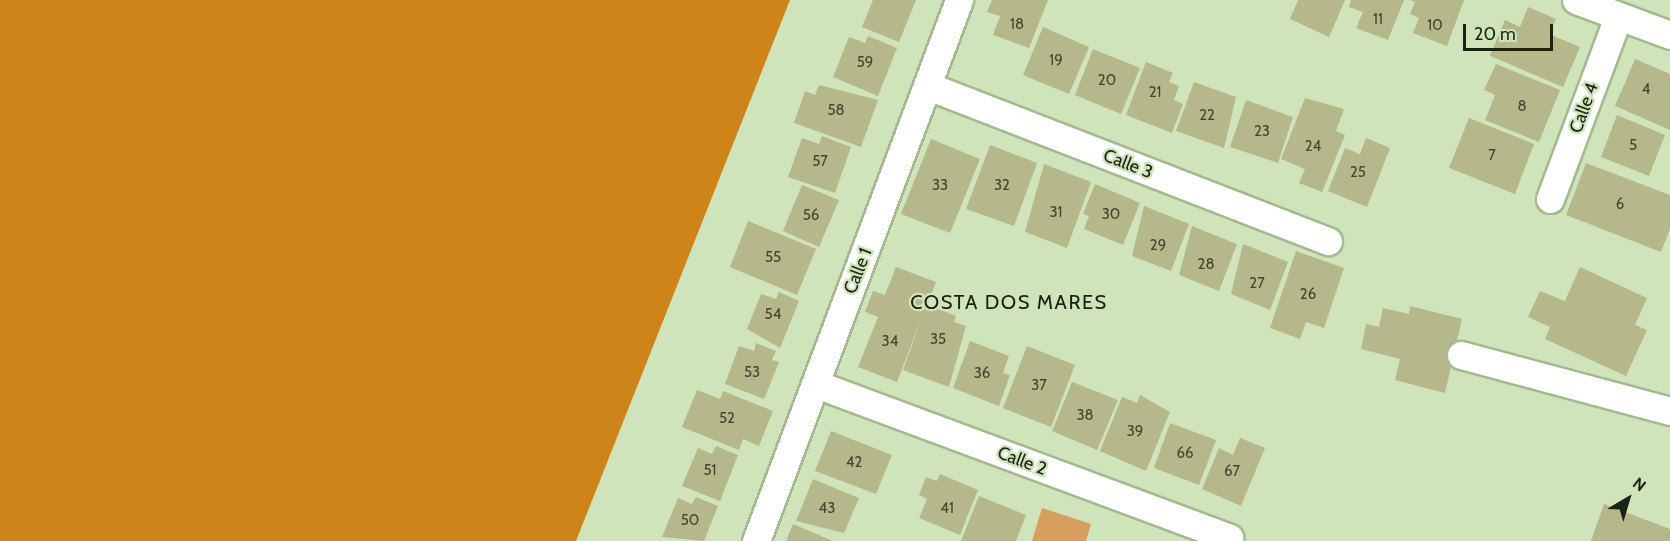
<!DOCTYPE html>
<style>
body{margin:0}
#map{position:relative;width:1670px;height:541px;overflow:hidden;background:#cfe4ba;font-family:Cabin,sans-serif}
div>[style]{position:absolute}
[style*='--x']{left:calc(var(--x)*1px);top:calc(var(--y)*1px);width:calc(var(--w)*1px);rotate:calc(var(--a)*1deg)}
.green>*{inset:0;background:#d79e5d}
.forest>*{inset:0;background:#cf8419}
.building>*{inset:0;background:#b6b78a}
.roads{filter:drop-shadow(2px 0 #a5b990) drop-shadow(-2px 0 #a5b990) drop-shadow(0 2px #a5b990) drop-shadow(0 -2px #a5b990)}
.street>*{height:27px;margin:-13.5px;padding:0 13.5px;transform-origin:13.5px;border-radius:13.5px;background:#fff}
span{translate:-50% -50%;white-space:nowrap;text-align:center;line-height:1.15;-webkit-text-stroke:4.5px #cfe4ba;paint-order:stroke}
.number-label{font-size:15px;color:#424731}
.number-label span{-webkit-text-stroke-width:0}
.street-label{font-size:18px;color:#1b2213}
.neighbourhood-label{font-size:20px;color:#1b2213;letter-spacing:1.5px}
.north{position:absolute;left:1598px;top:469px;width:60px;height:60px;-webkit-text-stroke:4px #cfe4ba;paint-order:stroke;rotate:38deg;font-size:16px;font-weight:700;line-height:24px;text-align:center;color:#1b2213}
.north::after{content:'';display:block;margin:auto;width:21px;height:27px;background:#1b2213;clip-path:polygon(50% 0,100% 100%,50% 72%,0 100%)}
.scale{position:absolute;left:1463px;top:24px;width:90px;height:27px;box-sizing:border-box;border:3px solid #1b2213;border-top:0;padding-left:8px;font-size:18px;line-height:21px;white-space:nowrap;color:#1b2213;-webkit-text-stroke:4px #cfe4ba;paint-order:stroke}
</style>
<div id="map">
<div class="green">
<div style="clip-path:polygon(1042px 508px,1091px 524px,1086px 541px,1032px 541px)"></div>
</div>
<div class="forest">
<div style="clip-path:polygon(0 0,790px 0,576px 541px,0 541px)"></div>
</div>
<div class="building">
<div style="clip-path:polygon(873px 0,916px 0,899px 42px,862px 27px)"></div>
<div style="clip-path:polygon(992px 0,1048px 0,1029px 48px,993px 35px,1000px 16px,987px 12px)"></div>
<div style="clip-path:polygon(1298px 0,1345px 0,1329px 37px,1290px 19px)"></div>
<div style="clip-path:polygon(1351px 0,1404px 0,1388px 40px,1356px 28px,1363px 12px,1349px 7px)"></div>
<div style="clip-path:polygon(1410px 0,1464px 0,1447px 46px,1413px 33px,1419px 18px,1410px 14px,1415px 2px)"></div>
<div style="clip-path:polygon(1528px 7px,1556px 19px,1549px 34px,1580px 47px,1563px 87px,1490px 56px,1505px 20px,1520px 27px)"></div>
<div style="clip-path:polygon(1043px 27px,1089px 47px,1069px 94px,1023px 75px)"></div>
<div style="clip-path:polygon(868px 36px,897px 48px,878px 96px,833px 77px,849px 37px,865px 43px)"></div>
<div style="clip-path:polygon(1093px 49px,1140px 68px,1121px 114px,1075px 95px)"></div>
<div style="clip-path:polygon(1635px 59px,1670px 74px,1670px 130px,1615px 106px)"></div>
<div style="clip-path:polygon(1146px 62px,1173px 73px,1169px 82px,1179px 86px,1174px 100px,1183px 104px,1172px 133px,1126px 115px)"></div>
<div style="clip-path:polygon(1496px 64px,1560px 90px,1539px 142px,1485px 120px,1495px 95px,1484px 90px)"></div>
<div style="clip-path:polygon(1194px 82px,1236px 97px,1224px 148px,1176px 131px)"></div>
<div style="clip-path:polygon(819px 85px,878px 100px,861px 147px,794px 123px,805px 91px,815px 95px)"></div>
<div style="clip-path:polygon(1305px 98px,1344px 109px,1336px 131px,1345px 135px,1322px 192px,1299px 183px,1305px 169px,1281px 159px)"></div>
<div style="clip-path:polygon(1246px 100px,1293px 117px,1278px 163px,1230px 147px)"></div>
<div style="clip-path:polygon(1617px 115px,1665px 135px,1649px 176px,1601px 157px)"></div>
<div style="clip-path:polygon(1469px 118px,1534px 144px,1515px 194px,1449px 168px)"></div>
<div style="clip-path:polygon(822px 136px,851px 147px,835px 193px,788px 177px,802px 138px,819px 144px)"></div>
<div style="clip-path:polygon(1366px 138px,1390px 148px,1367px 207px,1328px 191px,1345px 148px,1360px 154px)"></div>
<div style="clip-path:polygon(931px 139px,980px 159px,950px 233px,901px 214px)"></div>
<div style="clip-path:polygon(990px 145px,1037px 163px,1014px 226px,966px 209px)"></div>
<div style="clip-path:polygon(1586px 163px,1670px 195px,1670px 229px,1661px 252px,1566px 215px)"></div>
<div style="clip-path:polygon(1044px 164px,1091px 182px,1067px 248px,1025px 232px)"></div>
<div style="clip-path:polygon(1095px 184px,1140px 203px,1123px 245px,1084px 229px,1089px 216px,1083px 214px)"></div>
<div style="clip-path:polygon(802px 185px,839px 200px,819px 247px,783px 231px)"></div>
<div style="clip-path:polygon(1144px 206px,1189px 224px,1171px 271px,1132px 256px)"></div>
<div style="clip-path:polygon(748px 221px,816px 249px,797px 295px,730px 267px)"></div>
<div style="clip-path:polygon(1192px 226px,1237px 244px,1219px 291px,1179px 275px)"></div>
<div style="clip-path:polygon(1243px 244px,1288px 262px,1270px 310px,1231px 294px)"></div>
<div style="clip-path:polygon(1296px 251px,1344px 268px,1324px 328px,1306px 322px,1300px 339px,1270px 328px)"></div>
<div style="clip-path:polygon(896px 267px,936px 282px,927px 305px,956px 316px,954px 322px,966px 326px,949px 387px,903px 370px,923px 314px,897px 382px,858px 367px,878px 317px,865px 312px,873px 291px,885px 295px)"></div>
<div style="clip-path:polygon(1580px 267px,1647px 298px,1635px 325px,1647px 330px,1626px 376px,1545px 339px,1550px 327px,1528px 317px,1540px 291px,1565px 301px)"></div>
<div style="clip-path:polygon(779px 292px,799px 301px,780px 348px,747px 329px,761px 294px,776px 299px)"></div>
<div style="clip-path:polygon(1410px 306px,1462px 319px,1445px 393px,1395px 380px,1400px 359px,1361px 349px,1366px 324px,1379px 327px,1383px 308px,1409px 314px)"></div>
<div style="clip-path:polygon(970px 341px,1009px 356px,1003px 373px,1010px 375px,999px 406px,953px 388px)"></div>
<div style="clip-path:polygon(756px 343px,776px 351px,772px 360px,779px 362px,764px 399px,725px 384px,739px 346px,754px 351px)"></div>
<div style="clip-path:polygon(1027px 346px,1075px 365px,1051px 427px,1003px 408px)"></div>
<div style="clip-path:polygon(1072px 382px,1118px 400px,1097px 450px,1052px 431px)"></div>
<div style="clip-path:polygon(697px 390px,720px 399px,723px 391px,773px 411px,759px 446px,743px 439px,739px 450px,682px 427px)"></div>
<div style="clip-path:polygon(1140px 395px,1170px 412px,1146px 471px,1100px 451px,1122px 397px,1137px 403px)"></div>
<div style="clip-path:polygon(1170px 423px,1216px 440px,1199px 485px,1154px 468px)"></div>
<div style="clip-path:polygon(831px 431px,892px 455px,876px 494px,815px 471px)"></div>
<div style="clip-path:polygon(1240px 438px,1265px 448px,1241px 506px,1202px 489px,1219px 448px,1233px 455px)"></div>
<div style="clip-path:polygon(716px 446px,738px 455px,720px 501px,682px 486px,698px 448px,712px 454px)"></div>
<div style="clip-path:polygon(940px 474px,978px 490px,960px 535px,919px 518px,927px 499px,919px 495px,926px 477px,937px 481px)"></div>
<div style="clip-path:polygon(813px 479px,859px 498px,844px 533px,796px 521px)"></div>
<div style="clip-path:polygon(979px 496px,1026px 515px,1016px 541px,961px 541px)"></div>
<div style="clip-path:polygon(696px 497px,718px 506px,704px 541px,662px 537px,678px 498px,692px 504px)"></div>
<div style="clip-path:polygon(1604px 504px,1670px 529px,1670px 541px,1591px 541px)"></div>
<div style="clip-path:polygon(793px 524px,833px 541px,786px 541px)"></div>
</div>
<div class="roads">
<div class="street">
<div style="--x:1576;--y:0;--w:100;--a:20.4"></div>
<div style="--x:928;--y:86;--w:429;--a:21.2"></div>
<div style="--x:1550;--y:199;--w:194;--a:-69.5"></div>
<div style="--x:1461;--y:355;--w:216;--a:15"></div>
<div style="--x:816;--y:384;--w:441;--a:20.4"></div>
<div style="--x:756;--y:541;--w:578;--a:-69.43"></div>
</div>
</div>
<div class="number-label">
<span style="left:1378px;top:20px">11</span>
<span style="left:1017px;top:25px">18</span>
<span style="left:1435px;top:26px">10</span>
<span style="left:1056px;top:61px">19</span>
<span style="left:865px;top:63px">59</span>
<span style="left:1107px;top:81px">20</span>
<span style="left:1646px;top:90px">4</span>
<span style="left:1155px;top:93px">21</span>
<span style="left:1522px;top:107px">8</span>
<span style="left:836px;top:111px">58</span>
<span style="left:1207px;top:116px">22</span>
<span style="left:1262px;top:132px">23</span>
<span style="left:1633px;top:146px">5</span>
<span style="left:1313px;top:147px">24</span>
<span style="left:1492px;top:156px">7</span>
<span style="left:820px;top:162px">57</span>
<span style="left:1358px;top:173px">25</span>
<span style="left:940px;top:186px">33</span>
<span style="left:1002px;top:186px">32</span>
<span style="left:1620px;top:205px">6</span>
<span style="left:1056px;top:213px">31</span>
<span style="left:1111px;top:215px">30</span>
<span style="left:811px;top:216px">56</span>
<span style="left:1158px;top:246px">29</span>
<span style="left:773px;top:258px">55</span>
<span style="left:1206px;top:265px">28</span>
<span style="left:1257px;top:284px">27</span>
<span style="left:1308px;top:295px">26</span>
<span style="left:773px;top:315px">54</span>
<span style="left:938px;top:340px">35</span>
<span style="left:890px;top:342px">34</span>
<span style="left:752px;top:373px">53</span>
<span style="left:982px;top:374px">36</span>
<span style="left:1039px;top:386px">37</span>
<span style="left:1085px;top:416px">38</span>
<span style="left:727px;top:419px">52</span>
<span style="left:1135px;top:432px">39</span>
<span style="left:1185px;top:454px">66</span>
<span style="left:854px;top:463px">42</span>
<span style="left:710px;top:471px">51</span>
<span style="left:1232px;top:472px">67</span>
<span style="left:827px;top:509px">43</span>
<span style="left:947px;top:509px">41</span>
<span style="left:690px;top:521px">50</span>
</div>
<div class="street-label">
<span style="left:1584px;top:108px;rotate:-70deg">Calle 4</span>
<span style="left:1128px;top:164px;rotate:21deg">Calle 3</span>
<span style="left:858px;top:271px;rotate:-69deg">Calle 1</span>
<span style="left:1022px;top:461px;rotate:21deg">Calle 2</span>
</div>
<div class="neighbourhood-label">
<span style="left:1009px;top:302px">COSTA DOS MARES</span>
</div>
<div class="north">N</div>
<div class="scale">20 m</div>
</div>
